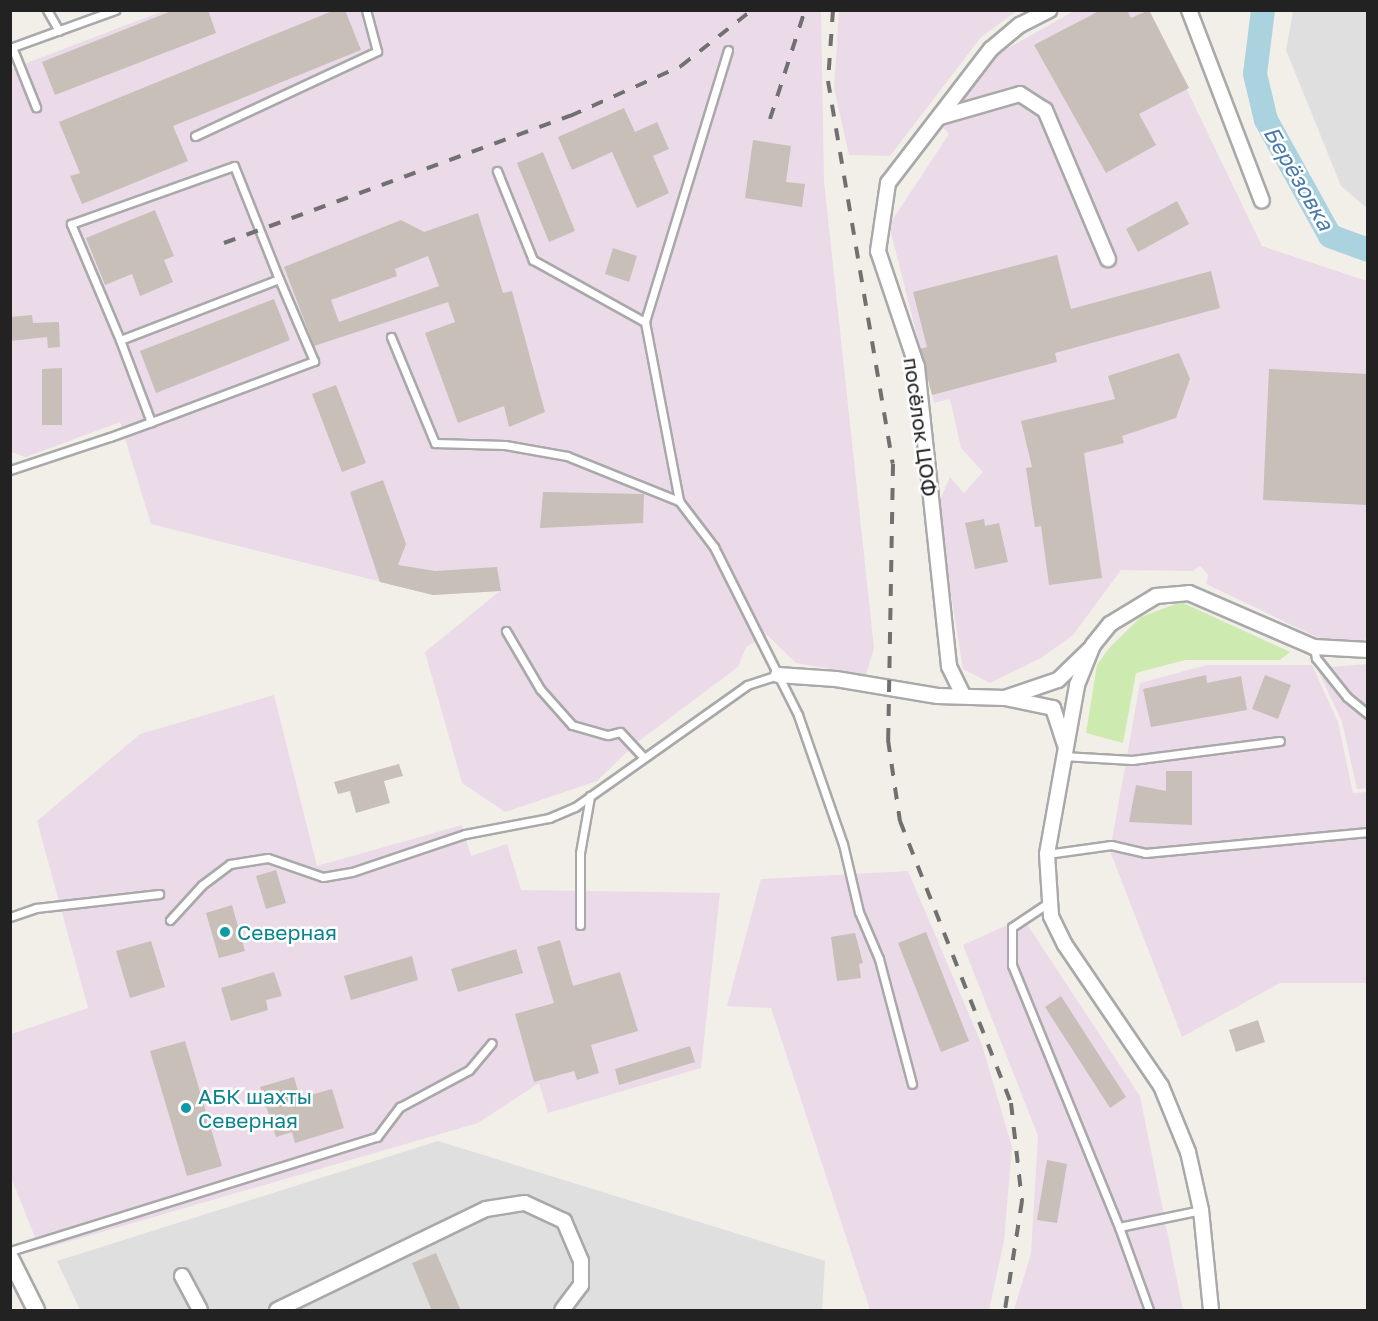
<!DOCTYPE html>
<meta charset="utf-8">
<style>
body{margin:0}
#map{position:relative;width:1378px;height:1321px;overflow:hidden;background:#f2efe9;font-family:"Golos Text",sans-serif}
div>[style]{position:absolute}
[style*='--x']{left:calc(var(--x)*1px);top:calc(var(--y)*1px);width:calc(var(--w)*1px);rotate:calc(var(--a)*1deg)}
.residential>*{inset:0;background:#e0dfdf}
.industrial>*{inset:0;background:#ebdbe8}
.grass>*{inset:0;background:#cdebb0}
.river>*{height:24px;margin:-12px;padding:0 12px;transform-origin:12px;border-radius:12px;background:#aad3df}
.building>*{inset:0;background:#c7bfb8}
.roads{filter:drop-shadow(2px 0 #a9a9a9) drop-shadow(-2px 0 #a9a9a9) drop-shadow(0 2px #a9a9a9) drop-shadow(0 -2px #a9a9a9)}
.service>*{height:7px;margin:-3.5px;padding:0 3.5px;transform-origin:3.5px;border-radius:3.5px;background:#fff}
.minor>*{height:14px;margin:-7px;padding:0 7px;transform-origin:7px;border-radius:7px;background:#fff}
.tertiary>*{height:16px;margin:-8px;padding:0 8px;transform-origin:8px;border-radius:8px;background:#fff}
.rail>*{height:4px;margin-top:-2px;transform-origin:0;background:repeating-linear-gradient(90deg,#707070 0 12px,transparent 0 24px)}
.dots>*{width:16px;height:16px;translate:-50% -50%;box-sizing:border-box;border:3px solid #fff;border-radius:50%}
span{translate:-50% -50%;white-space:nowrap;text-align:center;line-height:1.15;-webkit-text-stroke:5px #fff;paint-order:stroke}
.street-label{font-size:21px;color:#222}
.culture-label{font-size:21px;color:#0d838f}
.left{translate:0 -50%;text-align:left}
.water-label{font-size:22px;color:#4a7aab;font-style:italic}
.frame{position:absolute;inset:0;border:12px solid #222;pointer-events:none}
</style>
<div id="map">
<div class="residential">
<div style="clip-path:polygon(1293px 11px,1367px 11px,1367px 208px,1341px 186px,1286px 50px)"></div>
<div style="clip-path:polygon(438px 1141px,825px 1261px,822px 1310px,80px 1310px,57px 1261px)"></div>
</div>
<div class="industrial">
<div style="clip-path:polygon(163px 11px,821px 11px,824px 181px,874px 648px,866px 675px,796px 663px,767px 635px,746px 647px,738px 667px,635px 744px,597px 781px,505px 812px,462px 783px,425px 652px,500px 591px,433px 595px,151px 524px,120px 422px,26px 457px,11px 452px,11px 69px)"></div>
<div style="clip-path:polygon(839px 11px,839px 10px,1017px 11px,981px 37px,890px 156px,849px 155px,834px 88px)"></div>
<div style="clip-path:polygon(1074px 11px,1149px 11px,1262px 246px,1367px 281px,1367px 638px,1357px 645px,1325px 641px,1206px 584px,1208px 575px,1200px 566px,1193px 571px,1121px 570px,1073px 635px,1041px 658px,990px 683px,963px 669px,937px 507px,950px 477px,964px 493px,983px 472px,961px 448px,950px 399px,934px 403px,889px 225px,949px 134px,941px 125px,987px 60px)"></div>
<div style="clip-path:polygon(1367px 664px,1367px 788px,1357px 789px,1342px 722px,1317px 668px)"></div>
<div style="clip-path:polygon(1207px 665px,1312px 665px,1338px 722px,1353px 793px,1367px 792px,1367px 983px,1280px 983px,1182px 1037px,1110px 851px,1140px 683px)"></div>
<div style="clip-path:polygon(274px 695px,317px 866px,462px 825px,471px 856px,507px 844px,521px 890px,720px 893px,701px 1068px,548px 1113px,539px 1083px,478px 1123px,40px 1250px,11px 1177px,11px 1034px,88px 1008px,37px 821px,140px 734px)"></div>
<div style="clip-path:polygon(908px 871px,982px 1045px,1012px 1147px,1004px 1241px,989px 1310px,870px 1310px,771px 1008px,727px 1006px,761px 879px)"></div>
<div style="clip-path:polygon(1023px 918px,1140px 1096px,1183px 1310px,1014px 1310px,1031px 1253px,1038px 1136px,963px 945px)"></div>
</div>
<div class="grass">
<div style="clip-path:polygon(1181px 602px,1290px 652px,1280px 660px,1185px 660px,1136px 673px,1123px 743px,1086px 733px,1097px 665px,1109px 648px,1141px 617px)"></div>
</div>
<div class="river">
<div style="--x:1263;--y:10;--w:64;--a:97.1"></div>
<div style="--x:1255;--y:74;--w:47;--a:76.6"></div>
<div style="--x:1266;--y:120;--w:132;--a:61.1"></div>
<div style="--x:1330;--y:236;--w:40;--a:20.2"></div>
</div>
<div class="building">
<div style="clip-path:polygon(174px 10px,208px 10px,216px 33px,55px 95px,42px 62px)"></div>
<div style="clip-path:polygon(335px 10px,345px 10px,361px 50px,173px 126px,188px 161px,82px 204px,70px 176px,80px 173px,59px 122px)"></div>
<div style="clip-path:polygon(1101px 10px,1127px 10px,1131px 18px,1149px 10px,1189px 88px,1139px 114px,1156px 145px,1106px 173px,1034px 45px)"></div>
<div style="clip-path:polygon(624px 108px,635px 132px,657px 122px,669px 149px,653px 156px,669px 193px,637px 208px,612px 152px,572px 170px,558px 137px)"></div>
<div style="clip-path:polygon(753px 140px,791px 146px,786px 182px,805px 184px,802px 207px,745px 198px)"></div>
<div style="clip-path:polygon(543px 152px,575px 231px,549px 242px,517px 163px)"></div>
<div style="clip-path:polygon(1177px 201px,1189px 224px,1138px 252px,1126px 229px)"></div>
<div style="clip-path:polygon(155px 210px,174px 256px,164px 260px,173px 282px,140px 296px,132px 274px,105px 285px,86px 238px)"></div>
<div style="clip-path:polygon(evenodd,478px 213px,503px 293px,512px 291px,545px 412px,509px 427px,504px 406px,458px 423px,425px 333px,455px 322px,448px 302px,314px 346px,284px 267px,401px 220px,424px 232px,478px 213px,428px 256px,439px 286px,339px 322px,331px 300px,397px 276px,395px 269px,428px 256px)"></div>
<div style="clip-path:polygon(613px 248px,637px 256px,629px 282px,605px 274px)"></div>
<div style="clip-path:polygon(1057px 255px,1071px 309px,1211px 271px,1220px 308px,1055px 353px,1057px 362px,932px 395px,920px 349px,927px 347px,913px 292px)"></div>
<div style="clip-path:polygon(274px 299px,290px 340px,156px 393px,140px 351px)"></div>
<div style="clip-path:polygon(32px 315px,33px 323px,59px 322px,60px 347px,48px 348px,47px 337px,10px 341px,10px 317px)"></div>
<div style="clip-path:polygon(1179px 353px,1190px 379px,1176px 418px,1122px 436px,1124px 443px,1084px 453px,1102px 578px,1049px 585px,1041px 526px,1035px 527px,1026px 468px,1032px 467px,1021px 421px,1115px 399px,1108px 376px)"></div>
<div style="clip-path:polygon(62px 368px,62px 425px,42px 425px,42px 369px)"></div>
<div style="clip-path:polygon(1269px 369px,1368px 374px,1368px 505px,1263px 500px)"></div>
<div style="clip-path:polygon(336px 385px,366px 463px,342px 472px,312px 394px)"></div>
<div style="clip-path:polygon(383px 480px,406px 544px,398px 565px,435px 571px,497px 567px,501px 591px,433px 595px,380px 582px,350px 492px)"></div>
<div style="clip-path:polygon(543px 492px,644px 494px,643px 523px,540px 528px)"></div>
<div style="clip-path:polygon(984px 519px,985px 526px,999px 523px,1008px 562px,975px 569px,965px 523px)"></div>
<div style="clip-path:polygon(1206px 675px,1207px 683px,1241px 676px,1247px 710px,1151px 727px,1143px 689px)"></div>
<div style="clip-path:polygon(1265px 675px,1291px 685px,1278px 719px,1252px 709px)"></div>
<div style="clip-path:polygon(399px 764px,403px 776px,384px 781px,390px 803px,356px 813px,350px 791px,338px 794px,334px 782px)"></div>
<div style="clip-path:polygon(1166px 771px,1192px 771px,1192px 825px,1129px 822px,1136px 785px,1166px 791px)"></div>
<div style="clip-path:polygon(276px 870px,286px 903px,266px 909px,256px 876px)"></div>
<div style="clip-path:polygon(232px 905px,245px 951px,219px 958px,206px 913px)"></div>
<div style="clip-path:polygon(926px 932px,969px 1041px,941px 1052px,898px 943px)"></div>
<div style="clip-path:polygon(855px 933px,863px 963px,859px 964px,861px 978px,837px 981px,831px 937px)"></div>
<div style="clip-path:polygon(560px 940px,573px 986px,620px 972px,638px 1031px,591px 1045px,599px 1073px,577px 1080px,574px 1071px,534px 1082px,515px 1014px,554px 1003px,537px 947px)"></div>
<div style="clip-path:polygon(151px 941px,165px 987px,130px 998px,116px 951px)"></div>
<div style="clip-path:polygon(516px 949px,523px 973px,458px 992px,451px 969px)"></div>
<div style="clip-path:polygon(412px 956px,418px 980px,351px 1000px,344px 976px)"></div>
<div style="clip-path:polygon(274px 972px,282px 996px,266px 1000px,268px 1010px,231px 1021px,221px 988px)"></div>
<div style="clip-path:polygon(1061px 996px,1126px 1097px,1110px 1108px,1045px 1007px)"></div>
<div style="clip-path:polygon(1258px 1020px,1265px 1042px,1236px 1052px,1229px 1030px)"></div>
<div style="clip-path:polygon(185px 1041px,222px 1166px,187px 1176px,150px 1051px)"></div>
<div style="clip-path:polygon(690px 1046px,695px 1062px,619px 1085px,615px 1069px)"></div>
<div style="clip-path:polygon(294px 1077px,300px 1098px,332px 1089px,344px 1128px,295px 1143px,292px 1132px,276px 1137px,260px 1087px)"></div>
<div style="clip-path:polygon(1047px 1160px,1067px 1164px,1057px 1223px,1037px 1220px)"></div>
<div style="clip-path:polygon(436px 1253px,461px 1311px,432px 1311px,412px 1263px)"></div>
</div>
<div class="roads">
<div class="service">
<div style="--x:47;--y:10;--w:24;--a:60"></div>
<div style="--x:12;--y:47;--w:65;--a:68.2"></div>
<div style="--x:10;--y:48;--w:112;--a:-19.9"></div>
<div style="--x:728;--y:50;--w:284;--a:107"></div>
<div style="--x:645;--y:322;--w:182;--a:79.2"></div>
<div style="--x:679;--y:501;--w:58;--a:52.7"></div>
<div style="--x:714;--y:547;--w:188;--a:63.4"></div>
<div style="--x:798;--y:715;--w:137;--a:70.8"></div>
<div style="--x:843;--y:844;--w:70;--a:76.8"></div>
<div style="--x:859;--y:912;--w:51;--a:66.9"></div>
<div style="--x:879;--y:959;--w:129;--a:75.2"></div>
<div style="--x:195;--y:136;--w:201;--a:-25"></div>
<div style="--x:377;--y:51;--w:42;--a:-105"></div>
<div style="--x:497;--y:171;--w:96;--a:68"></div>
<div style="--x:533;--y:260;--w:128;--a:29"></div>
<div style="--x:391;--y:337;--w:115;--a:67.5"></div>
<div style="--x:435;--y:443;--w:70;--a:1.6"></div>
<div style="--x:505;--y:445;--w:63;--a:10.1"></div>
<div style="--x:567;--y:456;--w:121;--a:21.9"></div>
<div style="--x:120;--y:340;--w:126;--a:-112.9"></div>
<div style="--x:71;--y:224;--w:173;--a:-19.6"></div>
<div style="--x:234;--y:166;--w:122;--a:68.3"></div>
<div style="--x:10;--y:470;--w:105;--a:-18.3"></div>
<div style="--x:110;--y:437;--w:44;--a:-20.1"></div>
<div style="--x:151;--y:422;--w:174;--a:-20.5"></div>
<div style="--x:314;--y:361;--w:89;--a:-113.1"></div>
<div style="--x:279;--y:279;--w:170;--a:159"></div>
<div style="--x:120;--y:340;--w:88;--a:69.3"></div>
<div style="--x:506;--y:631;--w:67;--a:59.6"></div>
<div style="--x:540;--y:689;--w:48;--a:48.4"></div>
<div style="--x:572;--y:725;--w:37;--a:16"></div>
<div style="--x:608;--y:735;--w:12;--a:-14"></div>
<div style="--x:620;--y:732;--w:34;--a:47"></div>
<div style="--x:1314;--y:647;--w:11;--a:80"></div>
<div style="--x:1316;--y:658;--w:50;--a:51.5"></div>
<div style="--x:1347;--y:697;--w:27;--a:39"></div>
<div style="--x:1063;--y:756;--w:69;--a:3.3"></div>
<div style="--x:1132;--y:760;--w:149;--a:-7.3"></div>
<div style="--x:1047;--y:854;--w:65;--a:-8"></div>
<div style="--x:1111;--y:845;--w:35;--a:13"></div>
<div style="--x:1145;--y:853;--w:224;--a:-5.4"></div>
<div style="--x:1048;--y:903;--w:43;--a:146.3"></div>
<div style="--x:1012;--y:927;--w:38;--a:90"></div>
<div style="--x:1012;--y:965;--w:283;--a:67.8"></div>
<div style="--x:10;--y:917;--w:28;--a:-19"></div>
<div style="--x:36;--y:908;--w:124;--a:-6.5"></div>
<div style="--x:170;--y:920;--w:47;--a:-47.6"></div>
<div style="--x:202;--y:885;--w:35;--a:-37"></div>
<div style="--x:230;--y:864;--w:38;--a:-9"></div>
<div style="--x:268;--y:858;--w:58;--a:19.1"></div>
<div style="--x:323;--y:877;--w:29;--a:-10"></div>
<div style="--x:352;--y:872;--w:119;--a:-18.6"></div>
<div style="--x:465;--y:834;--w:86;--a:-10.8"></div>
<div style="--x:549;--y:818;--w:28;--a:-23"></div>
<div style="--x:575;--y:807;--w:211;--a:-35.3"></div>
<div style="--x:747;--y:685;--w:33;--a:-18"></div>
<div style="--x:580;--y:925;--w:72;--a:-90"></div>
<div style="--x:580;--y:853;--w:58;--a:-80"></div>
<div style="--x:10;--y:1251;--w:384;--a:-17.3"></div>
<div style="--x:377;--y:1137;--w:38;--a:-53"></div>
<div style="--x:400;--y:1107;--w:78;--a:-28.2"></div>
<div style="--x:469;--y:1070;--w:35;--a:-50"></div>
<div style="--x:1149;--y:1310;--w:88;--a:-109.9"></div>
<div style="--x:1119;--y:1227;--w:84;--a:-11.7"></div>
</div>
<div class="minor">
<div style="--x:1189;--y:10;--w:204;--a:69.1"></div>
<div style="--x:940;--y:117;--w:83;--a:-16"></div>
<div style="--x:1020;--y:94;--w:30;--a:33"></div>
<div style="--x:1045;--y:110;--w:162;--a:67.1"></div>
<div style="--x:778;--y:675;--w:58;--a:3.9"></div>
<div style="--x:836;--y:679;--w:103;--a:9.5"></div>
<div style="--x:938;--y:696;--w:67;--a:1.7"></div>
<div style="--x:1005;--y:698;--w:56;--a:-18.8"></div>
<div style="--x:1058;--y:680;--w:45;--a:-44.1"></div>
<div style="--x:963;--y:695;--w:32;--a:-116"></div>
<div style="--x:949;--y:666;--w:301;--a:-96.1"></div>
<div style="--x:917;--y:367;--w:122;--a:-108.6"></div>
<div style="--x:878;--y:251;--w:69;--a:-81.6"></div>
<div style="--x:888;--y:183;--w:169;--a:-52.5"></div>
<div style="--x:991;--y:49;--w:38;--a:-40"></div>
<div style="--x:1020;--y:25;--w:33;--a:-27"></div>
<div style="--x:1005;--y:698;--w:49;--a:11.8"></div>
<div style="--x:1053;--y:708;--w:38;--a:72"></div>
<div style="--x:182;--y:1276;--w:38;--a:62"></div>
<div style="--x:277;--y:1310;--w:232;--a:-25.8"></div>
<div style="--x:486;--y:1209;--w:39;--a:-9"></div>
<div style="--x:525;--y:1203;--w:43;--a:24.8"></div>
<div style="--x:564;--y:1221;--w:43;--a:67"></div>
<div style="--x:581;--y:1261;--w:24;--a:90"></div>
<div style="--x:581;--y:1285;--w:31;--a:127"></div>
<div style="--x:1211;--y:1310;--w:100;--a:-95.7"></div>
<div style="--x:1201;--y:1210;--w:59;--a:-102.6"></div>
<div style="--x:1188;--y:1152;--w:71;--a:-112.2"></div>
<div style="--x:1161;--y:1086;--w:171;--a:-124.2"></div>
<div style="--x:1065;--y:945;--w:32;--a:-116"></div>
<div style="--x:1051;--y:916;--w:62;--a:-93.7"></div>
<div style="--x:1047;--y:854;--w:172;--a:-79.9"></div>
<div style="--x:1077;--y:685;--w:43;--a:-68.2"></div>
<div style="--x:1093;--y:645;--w:27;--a:-51"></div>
<div style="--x:1110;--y:624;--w:54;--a:-31.3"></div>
<div style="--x:1156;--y:596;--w:33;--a:-5"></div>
<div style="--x:1189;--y:593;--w:136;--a:23.4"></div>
<div style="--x:1314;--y:647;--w:54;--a:3.2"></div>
</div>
<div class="tertiary">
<div style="--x:10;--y:1258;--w:58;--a:63.4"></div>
</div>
</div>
<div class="rail">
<div style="--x:833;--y:10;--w:71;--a:94"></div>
<div style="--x:828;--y:81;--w:388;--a:80.4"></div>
<div style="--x:893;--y:464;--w:276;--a:91"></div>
<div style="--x:888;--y:740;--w:82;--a:81.6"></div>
<div style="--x:900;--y:821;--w:303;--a:68.5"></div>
<div style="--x:1011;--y:1103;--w:99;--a:83.6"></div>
<div style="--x:1022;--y:1201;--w:110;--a:98.9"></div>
<div style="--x:770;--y:119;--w:114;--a:-72.2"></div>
<div style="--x:224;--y:243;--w:369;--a:-20.2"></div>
<div style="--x:570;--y:116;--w:122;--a:-24.2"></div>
<div style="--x:681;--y:66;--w:90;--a:-38.3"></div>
</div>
<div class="dots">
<div style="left:225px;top:932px;background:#0f9aa8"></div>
<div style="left:186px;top:1108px;background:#0f9aa8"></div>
</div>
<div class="street-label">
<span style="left:921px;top:427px;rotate:82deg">посёлок ЦОФ</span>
</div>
<div class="culture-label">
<span class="left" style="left:237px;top:932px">Северная</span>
<span class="left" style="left:198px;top:1108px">АБК шахты<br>Северная</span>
</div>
<div class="water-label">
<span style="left:1299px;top:178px;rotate:60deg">Берёзовка</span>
</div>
<div class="frame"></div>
</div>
